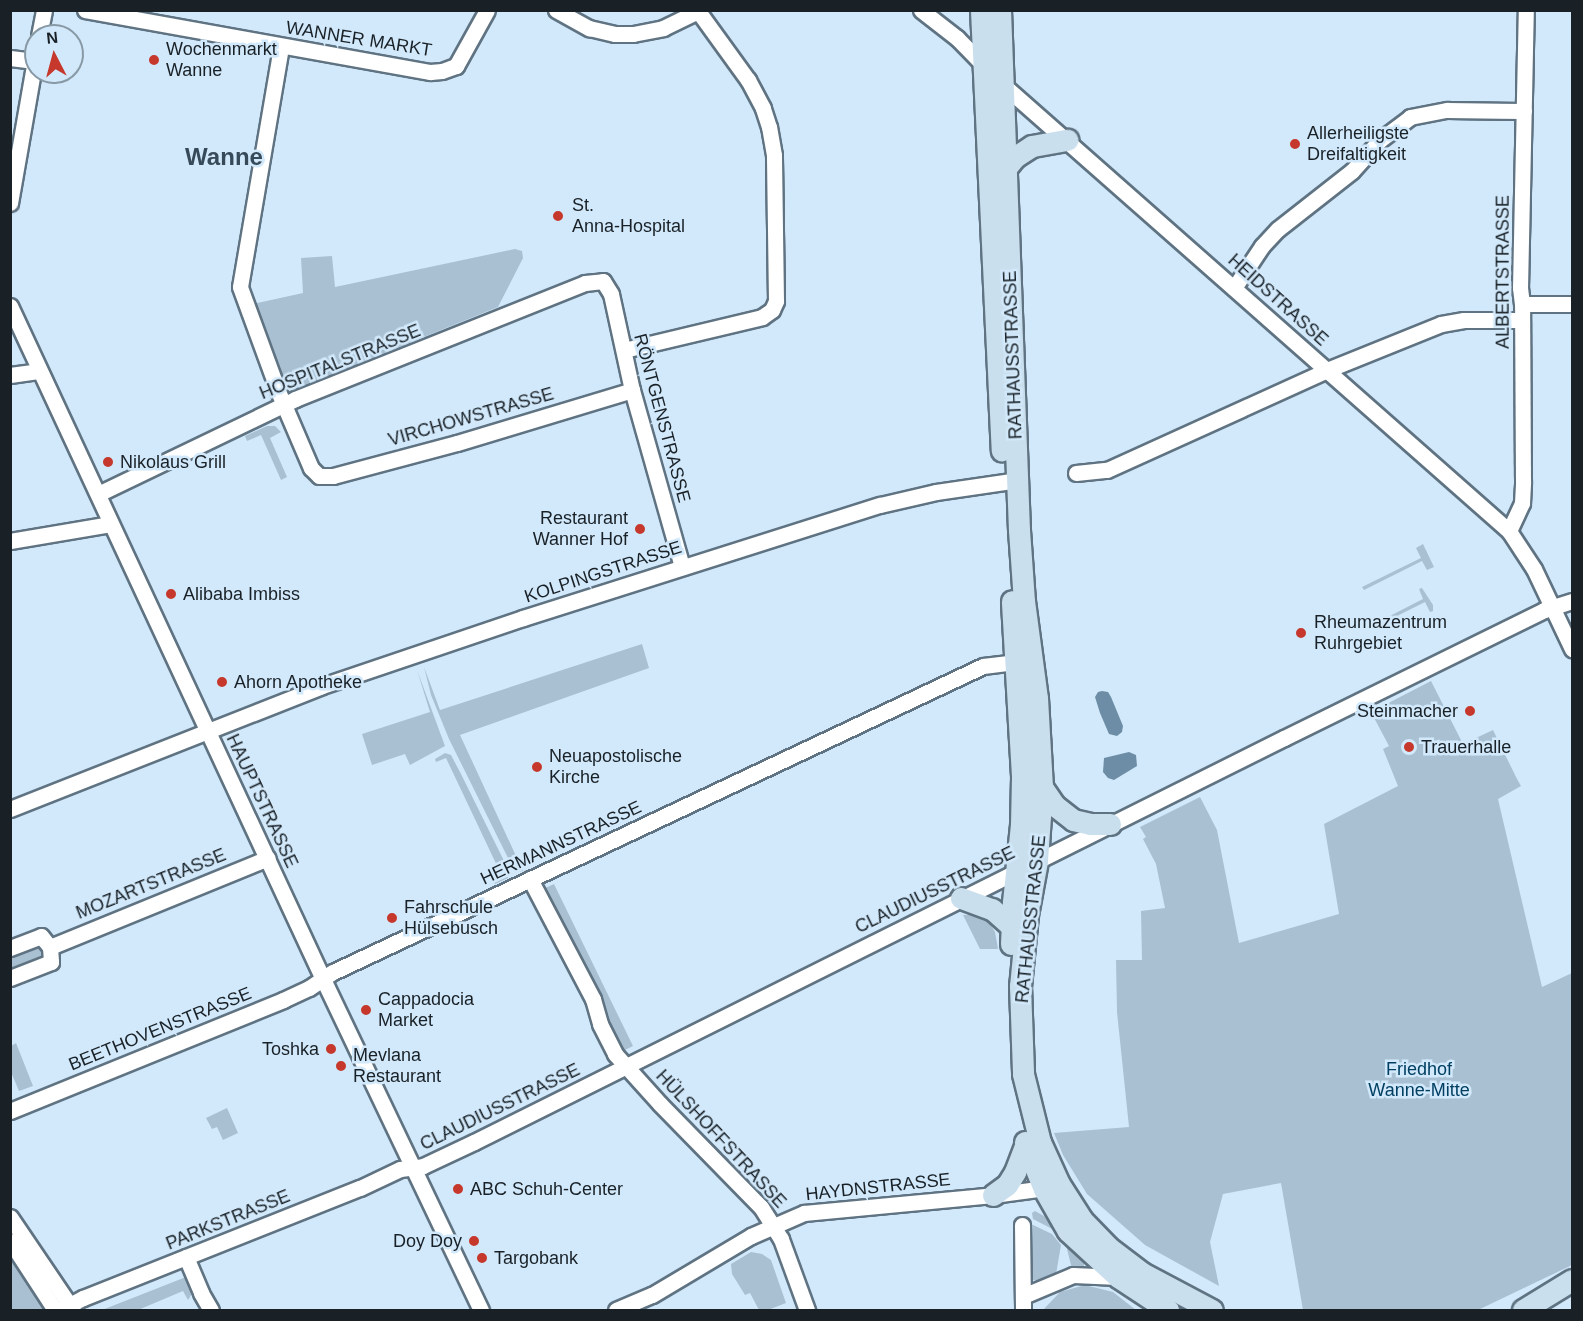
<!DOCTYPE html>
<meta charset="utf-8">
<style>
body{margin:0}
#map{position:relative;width:1583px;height:1321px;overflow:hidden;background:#d2e9fb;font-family:Helvetica,sans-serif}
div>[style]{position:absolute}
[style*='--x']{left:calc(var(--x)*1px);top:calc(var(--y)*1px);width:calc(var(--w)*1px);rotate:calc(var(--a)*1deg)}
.green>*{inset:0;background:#a9c0d2}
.water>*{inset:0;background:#6c8da5}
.roads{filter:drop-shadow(2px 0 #5f7382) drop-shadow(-2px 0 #5f7382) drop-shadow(0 2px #5f7382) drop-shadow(0 -2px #5f7382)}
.street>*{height:15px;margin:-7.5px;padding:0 7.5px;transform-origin:7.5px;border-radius:7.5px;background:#fff}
.secondary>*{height:21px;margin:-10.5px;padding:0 10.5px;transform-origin:10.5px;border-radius:10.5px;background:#cadfed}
.dots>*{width:16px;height:16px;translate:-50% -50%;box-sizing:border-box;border:3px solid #d2e9fb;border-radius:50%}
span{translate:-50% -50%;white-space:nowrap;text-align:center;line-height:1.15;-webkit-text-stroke:5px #d2e9fb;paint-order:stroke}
.street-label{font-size:18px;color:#192127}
.poi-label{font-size:18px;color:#192127}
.left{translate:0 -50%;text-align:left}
.right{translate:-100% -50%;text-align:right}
.park-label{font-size:18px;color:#013f62}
.district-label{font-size:24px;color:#374a59;font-weight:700}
.frame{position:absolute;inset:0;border:12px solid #192127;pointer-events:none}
.north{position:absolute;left:24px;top:24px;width:60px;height:60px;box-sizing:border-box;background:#d2e9fb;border:2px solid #8899a6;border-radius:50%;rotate:354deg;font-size:16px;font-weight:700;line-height:24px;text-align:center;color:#192127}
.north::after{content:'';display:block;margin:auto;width:21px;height:27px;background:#c5382b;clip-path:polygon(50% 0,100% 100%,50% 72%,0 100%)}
</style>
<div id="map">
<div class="green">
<div style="clip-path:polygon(515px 249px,522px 251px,523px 258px,498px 307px,297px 388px,291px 389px,286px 386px,253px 304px,303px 293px,301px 258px,332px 256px,335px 287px)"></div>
<div style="clip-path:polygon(267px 426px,275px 426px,281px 432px,270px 438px,287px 477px,281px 480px,261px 435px,247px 441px,245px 436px)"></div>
<div style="clip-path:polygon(1423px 544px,1434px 567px,1427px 570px,1422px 561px,1364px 590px,1362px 587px,1421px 558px,1416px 548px)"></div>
<div style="clip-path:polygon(1422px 588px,1433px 605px,1433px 611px,1430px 612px,1425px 602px,1381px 624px,1380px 621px,1423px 599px,1419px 589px)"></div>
<div style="clip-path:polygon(642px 644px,649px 668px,460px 735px,523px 871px,515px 872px,449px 739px,431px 695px,424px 667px,440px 710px)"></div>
<div style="clip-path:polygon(417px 670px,445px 746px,410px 765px,405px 754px,372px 765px,362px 734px,430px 712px)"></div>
<div style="clip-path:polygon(1431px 681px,1463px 744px,1493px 730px,1517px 779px,1521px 786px,1498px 799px,1542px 987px,1572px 973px,1572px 1265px,1478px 1310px,1303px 1310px,1281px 1183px,1223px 1194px,1210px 1242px,1219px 1286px,1145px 1245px,1087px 1194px,1063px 1155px,1054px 1133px,1129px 1127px,1117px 1012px,1116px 960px,1142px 960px,1141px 911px,1165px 908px,1156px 864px,1143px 839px,1146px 837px,1140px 827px,1200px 797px,1217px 830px,1239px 943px,1339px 914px,1324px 824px,1398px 786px,1383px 749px,1389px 746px,1371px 712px)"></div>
<div style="clip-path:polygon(445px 753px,451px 755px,461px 774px,509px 871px,508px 878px,495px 884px,492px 877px,500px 872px,446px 758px,436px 762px,435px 759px)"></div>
<div style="clip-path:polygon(554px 884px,633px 1046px,621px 1052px,605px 1022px,607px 1015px,559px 917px,553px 915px,541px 890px)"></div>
<div style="clip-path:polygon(963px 915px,975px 915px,989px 922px,995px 932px,998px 949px,980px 949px)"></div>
<div style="clip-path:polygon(36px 944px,43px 951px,42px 959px,11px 974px,11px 953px)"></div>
<div style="clip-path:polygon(16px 1043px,33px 1086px,19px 1091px,11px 1072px,11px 1046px)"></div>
<div style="clip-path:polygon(227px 1108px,238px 1133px,223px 1140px,217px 1127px,212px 1129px,206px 1118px)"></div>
<div style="clip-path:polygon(1035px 1211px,1044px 1216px,1058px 1232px,1033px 1219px,1032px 1213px)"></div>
<div style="clip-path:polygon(1029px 1223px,1052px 1234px,1061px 1245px,1056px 1274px,1041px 1282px,1030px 1279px)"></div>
<div style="clip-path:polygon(1065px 1241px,1085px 1262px,1083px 1268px,1072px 1269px)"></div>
<div style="clip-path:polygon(751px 1252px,762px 1254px,771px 1260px,786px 1303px,768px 1310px,759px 1310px,750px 1293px,745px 1295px,732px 1274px,731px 1264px)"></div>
<div style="clip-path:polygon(10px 1259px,46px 1308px,47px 1310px,11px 1310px)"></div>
<div style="clip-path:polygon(186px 1277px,193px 1292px,188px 1300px,183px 1291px,138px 1310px,102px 1310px)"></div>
<div style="clip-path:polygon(1085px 1285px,1113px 1292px,1136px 1310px,1043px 1310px,1060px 1292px)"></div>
</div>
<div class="water">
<div style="clip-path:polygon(1102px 691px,1108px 692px,1111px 697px,1123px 726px,1122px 732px,1117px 736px,1109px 734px,1100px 713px,1095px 697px,1098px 692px)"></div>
<div style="clip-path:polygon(1129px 752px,1136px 755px,1137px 766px,1114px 780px,1108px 778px,1103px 772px,1104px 758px)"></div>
</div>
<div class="roads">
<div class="street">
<div style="--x:85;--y:10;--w:351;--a:10.2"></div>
<div style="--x:430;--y:72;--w:12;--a:-5"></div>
<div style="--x:442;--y:71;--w:15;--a:-20"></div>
<div style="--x:456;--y:66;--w:64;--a:-61"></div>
<div style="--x:556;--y:10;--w:38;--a:29"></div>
<div style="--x:589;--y:28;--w:27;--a:13"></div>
<div style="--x:615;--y:34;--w:18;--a:0"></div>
<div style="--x:633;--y:34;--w:31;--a:-11"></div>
<div style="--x:663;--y:28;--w:39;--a:-26"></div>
<div style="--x:921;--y:10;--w:46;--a:37.9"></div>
<div style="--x:957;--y:38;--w:64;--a:45.6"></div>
<div style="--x:1002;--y:84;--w:676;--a:41.4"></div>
<div style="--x:1509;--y:531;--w:45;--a:56.7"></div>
<div style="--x:1534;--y:569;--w:89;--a:64.6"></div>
<div style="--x:39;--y:36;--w:26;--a:-79"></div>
<div style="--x:281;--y:47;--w:243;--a:99.7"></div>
<div style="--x:240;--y:287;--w:111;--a:69.9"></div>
<div style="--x:278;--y:391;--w:84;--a:66.8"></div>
<div style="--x:311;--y:468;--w:11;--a:45"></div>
<div style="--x:319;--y:476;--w:14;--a:0"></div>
<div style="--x:333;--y:476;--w:128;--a:-14.9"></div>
<div style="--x:457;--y:443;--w:183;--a:-16.8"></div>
<div style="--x:10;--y:58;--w:25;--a:7"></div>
<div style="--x:10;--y:203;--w:151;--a:-80.1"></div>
<div style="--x:1234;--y:288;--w:50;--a:-56.3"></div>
<div style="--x:1262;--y:246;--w:23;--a:-47"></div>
<div style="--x:1278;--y:229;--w:94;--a:-38.1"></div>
<div style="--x:1352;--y:171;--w:42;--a:-47.9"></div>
<div style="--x:1380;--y:140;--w:38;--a:-37"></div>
<div style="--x:1410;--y:117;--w:38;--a:-11"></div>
<div style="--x:1447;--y:110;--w:77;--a:0.7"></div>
<div style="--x:1522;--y:304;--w:50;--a:0"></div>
<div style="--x:10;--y:306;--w:742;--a:65.06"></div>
<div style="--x:323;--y:979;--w:367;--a:64.5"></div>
<div style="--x:624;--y:350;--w:142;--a:-13.4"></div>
<div style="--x:762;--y:317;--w:12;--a:-35"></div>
<div style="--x:772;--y:310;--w:10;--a:-66"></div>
<div style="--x:776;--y:301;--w:146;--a:-90.8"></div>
<div style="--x:774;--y:155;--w:28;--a:-100"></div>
<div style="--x:769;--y:127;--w:20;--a:-108"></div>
<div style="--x:763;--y:108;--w:32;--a:-118"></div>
<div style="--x:748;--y:80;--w:85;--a:-125.9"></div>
<div style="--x:10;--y:375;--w:30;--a:-8"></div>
<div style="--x:1076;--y:473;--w:31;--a:-6"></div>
<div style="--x:1107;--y:470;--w:242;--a:-24.4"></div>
<div style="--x:1327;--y:370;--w:123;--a:-22"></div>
<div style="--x:1441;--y:324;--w:23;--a:-10"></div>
<div style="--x:1464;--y:320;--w:58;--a:0"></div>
<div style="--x:98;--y:494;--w:219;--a:-25.7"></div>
<div style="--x:295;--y:399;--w:312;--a:-21.8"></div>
<div style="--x:585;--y:283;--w:18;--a:-6"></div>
<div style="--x:603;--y:281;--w:15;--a:58"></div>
<div style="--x:611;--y:294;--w:98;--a:77.7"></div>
<div style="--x:632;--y:390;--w:184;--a:74.2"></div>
<div style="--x:1509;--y:531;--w:31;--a:-65"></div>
<div style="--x:1522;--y:503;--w:22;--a:-87"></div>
<div style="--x:1523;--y:481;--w:177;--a:-90.3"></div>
<div style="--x:1522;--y:304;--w:16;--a:-97"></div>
<div style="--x:1520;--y:288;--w:278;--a:-88.8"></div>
<div style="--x:10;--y:541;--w:102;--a:-9.6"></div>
<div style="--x:10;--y:809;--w:335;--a:-21.5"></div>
<div style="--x:322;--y:686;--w:212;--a:-18.7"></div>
<div style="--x:523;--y:618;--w:374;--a:-17.6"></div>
<div style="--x:880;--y:505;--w:57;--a:-13.1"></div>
<div style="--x:936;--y:492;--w:83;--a:-8.3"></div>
<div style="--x:530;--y:879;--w:136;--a:62.3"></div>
<div style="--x:593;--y:999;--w:26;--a:74"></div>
<div style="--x:600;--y:1024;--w:34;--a:63"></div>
<div style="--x:615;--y:1054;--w:67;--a:48"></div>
<div style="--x:660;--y:1104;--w:144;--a:45.6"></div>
<div style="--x:761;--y:1207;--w:38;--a:58"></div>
<div style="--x:781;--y:1239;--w:76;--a:69.9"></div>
<div style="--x:50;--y:947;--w:235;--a:-22.2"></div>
<div style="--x:10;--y:948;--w:33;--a:-21"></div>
<div style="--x:41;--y:936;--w:14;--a:51"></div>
<div style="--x:50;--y:947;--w:15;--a:86"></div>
<div style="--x:51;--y:962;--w:44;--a:158.7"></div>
<div style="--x:10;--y:1111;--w:295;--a:-22.1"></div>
<div style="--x:283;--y:1000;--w:29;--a:-25"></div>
<div style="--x:309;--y:988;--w:29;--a:-34"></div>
<div style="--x:333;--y:972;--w:718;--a:-25.21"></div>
<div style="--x:983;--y:666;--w:32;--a:-7"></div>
<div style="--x:1015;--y:662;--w:9;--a:49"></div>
<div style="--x:10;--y:1217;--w:112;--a:55.9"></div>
<div style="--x:1022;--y:1225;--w:85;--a:89.3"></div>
<div style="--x:10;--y:1241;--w:82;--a:56.9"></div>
<div style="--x:186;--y:1257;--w:39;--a:67"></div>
<div style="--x:201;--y:1293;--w:20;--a:60"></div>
<div style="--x:1023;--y:1296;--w:54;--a:-22.8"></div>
<div style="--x:1073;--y:1275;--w:45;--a:2.5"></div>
<div style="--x:60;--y:1310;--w:26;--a:-28"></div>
<div style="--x:83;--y:1298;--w:298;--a:-21.7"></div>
<div style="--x:360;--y:1188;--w:44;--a:-25.4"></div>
<div style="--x:400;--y:1169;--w:23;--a:-7"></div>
<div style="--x:423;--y:1166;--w:56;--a:-25.2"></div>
<div style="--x:474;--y:1142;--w:905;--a:-26.51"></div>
<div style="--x:1284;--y:738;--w:290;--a:-26.2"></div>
<div style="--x:1544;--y:610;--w:29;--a:-18"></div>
<div style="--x:616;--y:1310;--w:39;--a:-23"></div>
<div style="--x:652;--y:1295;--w:115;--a:-30.8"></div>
<div style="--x:751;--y:1236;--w:58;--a:-23.5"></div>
<div style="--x:804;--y:1213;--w:190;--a:-5.4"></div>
<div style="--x:993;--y:1195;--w:60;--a:-7.7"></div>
</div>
<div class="secondary">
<div style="--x:981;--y:10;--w:441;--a:87.3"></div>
<div style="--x:1000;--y:10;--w:520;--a:87.91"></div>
<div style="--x:1019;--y:530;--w:71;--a:86"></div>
<div style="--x:1024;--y:601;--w:98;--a:82.4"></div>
<div style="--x:1037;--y:698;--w:89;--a:86.8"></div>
<div style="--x:1042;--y:787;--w:74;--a:93.9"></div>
<div style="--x:1037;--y:861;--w:55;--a:100.5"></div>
<div style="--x:1027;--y:915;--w:71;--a:95.6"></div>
<div style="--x:1020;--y:986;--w:88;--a:88"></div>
<div style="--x:1023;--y:1074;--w:70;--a:76"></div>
<div style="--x:1040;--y:1142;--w:46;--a:65.7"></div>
<div style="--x:1059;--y:1184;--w:43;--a:57.4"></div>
<div style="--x:1082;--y:1220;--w:37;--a:46"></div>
<div style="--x:1108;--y:1247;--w:43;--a:37.4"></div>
<div style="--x:1142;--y:1273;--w:79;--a:27.9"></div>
<div style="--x:1006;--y:168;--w:14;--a:-51"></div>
<div style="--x:1015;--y:157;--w:20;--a:-33"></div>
<div style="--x:1032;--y:146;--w:36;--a:-10"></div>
<div style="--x:1042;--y:787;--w:22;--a:56"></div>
<div style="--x:1054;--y:805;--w:24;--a:38"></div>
<div style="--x:1073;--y:820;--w:17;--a:13"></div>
<div style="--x:1090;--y:824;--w:20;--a:0"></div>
<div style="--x:961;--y:898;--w:33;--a:20"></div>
<div style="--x:992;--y:909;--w:27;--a:42"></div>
<div style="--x:1011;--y:944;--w:42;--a:-87.3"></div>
<div style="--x:1013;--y:902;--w:77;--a:-84.1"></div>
<div style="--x:1021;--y:825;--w:49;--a:-88.8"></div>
<div style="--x:1022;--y:776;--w:175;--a:-93.3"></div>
<div style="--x:1025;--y:1142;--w:51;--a:68"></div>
<div style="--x:1044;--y:1189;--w:48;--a:60.3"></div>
<div style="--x:1068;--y:1231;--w:68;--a:42.6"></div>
<div style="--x:1118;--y:1277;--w:60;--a:33.4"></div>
<div style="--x:993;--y:1195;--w:17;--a:-36"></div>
<div style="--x:1007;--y:1185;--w:15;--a:-58"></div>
<div style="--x:1015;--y:1172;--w:31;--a:-69"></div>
<div style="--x:1523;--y:1310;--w:57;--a:-31.5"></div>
</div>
</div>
<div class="dots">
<div style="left:154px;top:60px;background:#c5382b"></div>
<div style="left:1295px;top:144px;background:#c5382b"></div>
<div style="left:558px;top:216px;background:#c5382b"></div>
<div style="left:108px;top:462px;background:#c5382b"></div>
<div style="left:640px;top:529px;background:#c5382b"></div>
<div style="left:171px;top:594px;background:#c5382b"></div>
<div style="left:1301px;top:633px;background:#c5382b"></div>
<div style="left:222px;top:682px;background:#c5382b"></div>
<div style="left:1470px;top:711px;background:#c5382b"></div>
<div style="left:1409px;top:747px;background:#c5382b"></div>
<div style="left:537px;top:767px;background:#c5382b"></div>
<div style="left:392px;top:918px;background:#c5382b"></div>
<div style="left:366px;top:1010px;background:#c5382b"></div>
<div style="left:331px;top:1049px;background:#c5382b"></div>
<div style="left:341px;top:1066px;background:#c5382b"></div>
<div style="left:458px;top:1189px;background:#c5382b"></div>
<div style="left:474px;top:1241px;background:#c5382b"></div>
<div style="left:482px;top:1258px;background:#c5382b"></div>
</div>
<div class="street-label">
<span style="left:359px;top:39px;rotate:9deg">WANNER MARKT</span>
<span style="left:1503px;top:272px;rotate:-90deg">ALBERTSTRASSE</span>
<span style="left:1278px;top:300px;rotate:42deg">HEIDSTRASSE</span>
<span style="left:1013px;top:355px;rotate:-92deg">RATHAUSSTRASSE</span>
<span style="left:340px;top:362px;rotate:-22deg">HOSPITALSTRASSE</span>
<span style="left:471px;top:417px;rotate:-16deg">VIRCHOWSTRASSE</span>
<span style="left:662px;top:418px;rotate:75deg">RÖNTGENSTRASSE</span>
<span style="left:603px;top:572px;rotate:-18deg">KOLPINGSTRASSE</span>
<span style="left:262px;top:801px;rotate:65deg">HAUPTSTRASSE</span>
<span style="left:561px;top:843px;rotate:-25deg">HERMANNSTRASSE</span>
<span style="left:151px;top:884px;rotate:-22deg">MOZARTSTRASSE</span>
<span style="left:935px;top:890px;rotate:-26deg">CLAUDIUSSTRASSE</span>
<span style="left:1031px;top:919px;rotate:-84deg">RATHAUSSTRASSE</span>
<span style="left:160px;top:1029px;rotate:-22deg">BEETHOVENSTRASSE</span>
<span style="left:500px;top:1107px;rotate:-26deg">CLAUDIUSSTRASSE</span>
<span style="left:721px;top:1139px;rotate:47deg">HÜLSHOFFSTRASSE</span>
<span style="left:878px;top:1187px;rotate:-6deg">HAYDNSTRASSE</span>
<span style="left:228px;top:1220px;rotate:-22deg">PARKSTRASSE</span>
</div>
<div class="poi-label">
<span class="left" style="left:166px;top:60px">Wochenmarkt<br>Wanne</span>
<span class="left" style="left:1307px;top:144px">Allerheiligste<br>Dreifaltigkeit</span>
<span class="left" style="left:572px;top:216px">St.<br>Anna-Hospital</span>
<span class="left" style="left:120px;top:462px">Nikolaus Grill</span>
<span class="right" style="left:628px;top:529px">Restaurant<br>Wanner Hof</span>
<span class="left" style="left:183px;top:594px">Alibaba Imbiss</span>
<span class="left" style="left:1314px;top:633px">Rheumazentrum<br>Ruhrgebiet</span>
<span class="left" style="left:234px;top:682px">Ahorn Apotheke</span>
<span class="right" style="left:1458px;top:711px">Steinmacher</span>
<span class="left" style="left:1421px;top:747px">Trauerhalle</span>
<span class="left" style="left:549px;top:767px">Neuapostolische<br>Kirche</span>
<span class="left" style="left:404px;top:918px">Fahrschule<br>Hülsebusch</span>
<span class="left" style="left:378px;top:1010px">Cappadocia<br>Market</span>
<span class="right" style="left:319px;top:1049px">Toshka</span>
<span class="left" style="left:353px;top:1066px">Mevlana<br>Restaurant</span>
<span class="left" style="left:470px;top:1189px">ABC Schuh-Center</span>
<span class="right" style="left:462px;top:1241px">Doy Doy</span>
<span class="left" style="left:494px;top:1258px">Targobank</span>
</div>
<div class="park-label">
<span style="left:1419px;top:1080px">Friedhof<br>Wanne-Mitte</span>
</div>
<div class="district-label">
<span style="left:224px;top:157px">Wanne</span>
</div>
<div class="frame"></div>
<div class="north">N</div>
</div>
